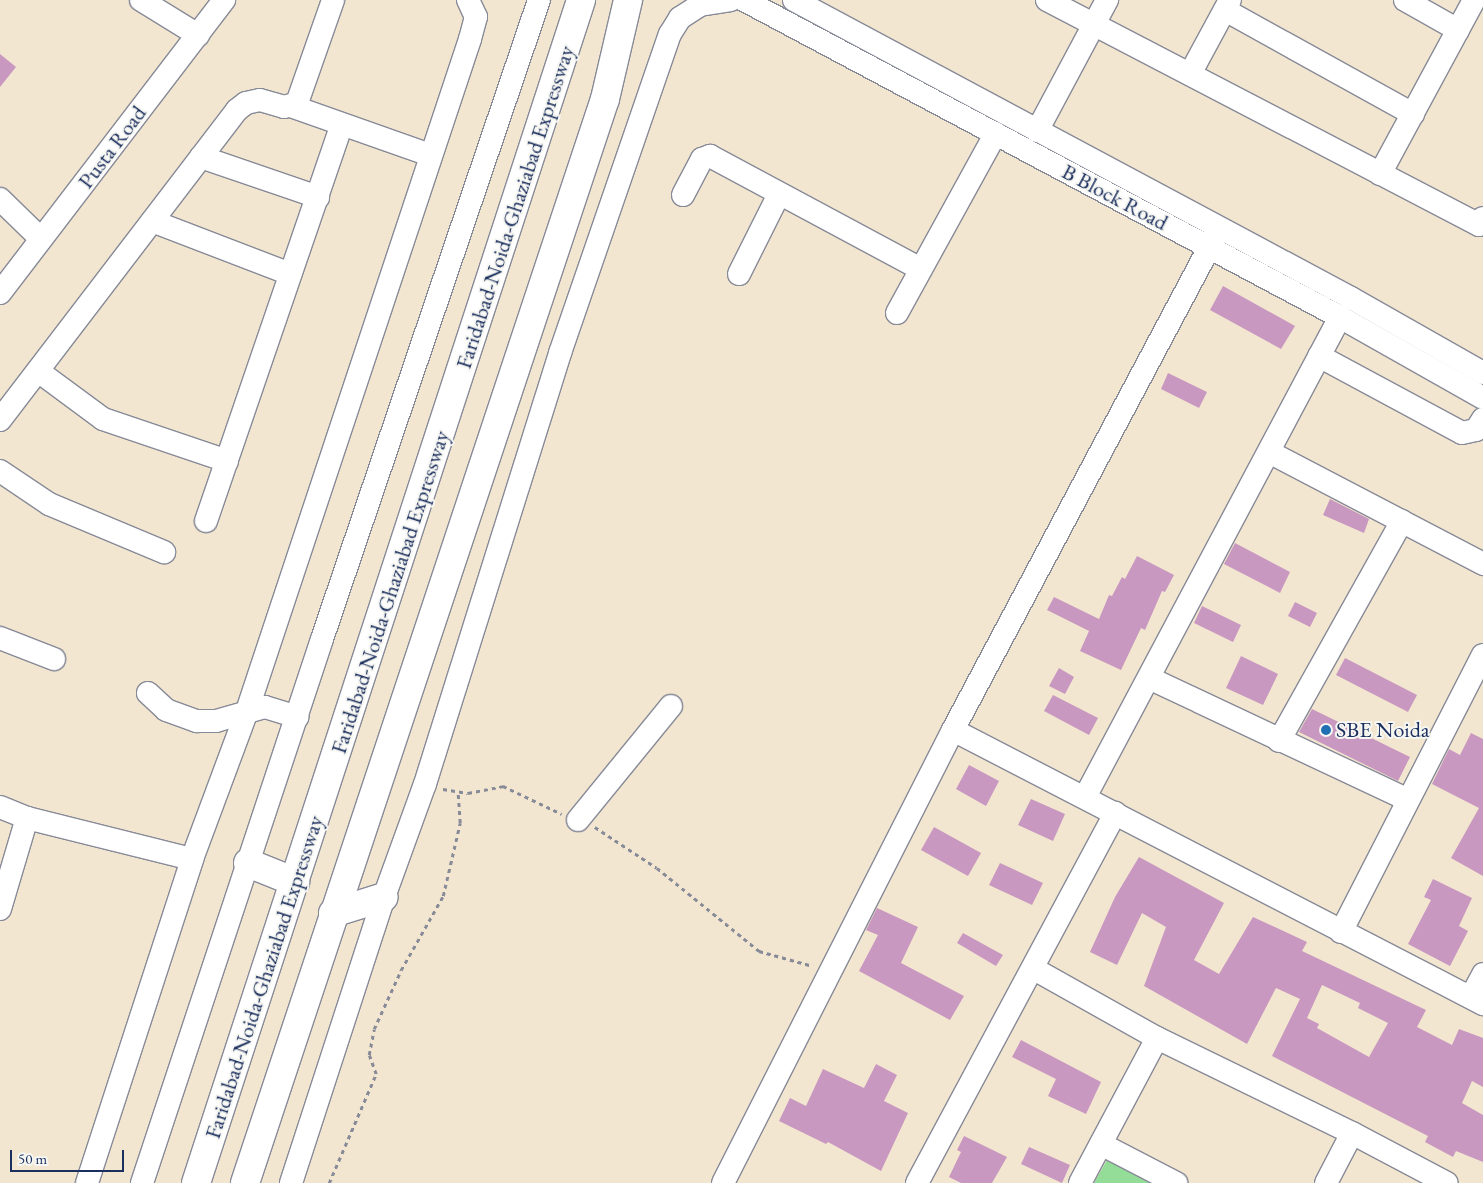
<!DOCTYPE html>
<style>
body{margin:0}
#map{position:relative;width:1483px;height:1183px;overflow:hidden;background:#f3e6d0;font-family:"EB Garamond",serif}
div>[style]{position:absolute}
[style*='--x']{left:calc(var(--x)*1px);top:calc(var(--y)*1px);width:calc(var(--w)*1px);rotate:calc(var(--a)*1deg)}
.green>*{inset:0;background:#94dd99}
.building>*{inset:0;background:#c898c0}
.path>*{height:2.5px;margin-top:-1.25px;transform-origin:0;background:repeating-linear-gradient(90deg,#878a97 0 4px,transparent 0 8px)}
.roads{filter:drop-shadow(1px 0 #878a97) drop-shadow(-1px 0 #878a97) drop-shadow(0 1px #878a97) drop-shadow(0 -1px #878a97)}
.minor>*{height:22px;margin:-11px;padding:0 11px;transform-origin:11px;border-radius:11px;background:#fff}
.major>*{height:28px;margin:-14px;padding:0 14px;transform-origin:14px;border-radius:14px;background:#fff}
.dots>*{width:14px;height:14px;translate:-50% -50%;box-sizing:border-box;border:2px solid #f6f6f2;border-radius:50%}
span{translate:-50% -50%;white-space:nowrap;text-align:center;line-height:1.15;-webkit-text-stroke:4px #f6f6f2;paint-order:stroke}
.street-label{font-size:22px;color:#1b2f5e}
.poi-label{font-size:22px;color:#1b2f5e}
.left{translate:0 -50%;text-align:left}
.scale{position:absolute;left:10px;top:1150px;width:114px;height:22px;box-sizing:border-box;border:2px solid #1b2f5e;border-top:0;padding-left:6px;font-size:15px;line-height:18px;white-space:nowrap;color:#1b2f5e;-webkit-text-stroke:4px #f6f6f2;paint-order:stroke}
</style>
<div id="map">
<div class="green">
<div style="clip-path:polygon(1107px 1160px,1150px 1183px,1094px 1183px)"></div>
</div>
<div class="building">
<div style="clip-path:polygon(0 54px,16px 67px,0 87px)"></div>
<div style="clip-path:polygon(1223px 286px,1295px 326px,1281px 349px,1210px 310px)"></div>
<div style="clip-path:polygon(1168px 373px,1207px 392px,1199px 408px,1161px 389px)"></div>
<div style="clip-path:polygon(1330px 499px,1369px 519px,1364px 533px,1323px 515px)"></div>
<div style="clip-path:polygon(1235px 543px,1290px 572px,1280px 593px,1224px 564px)"></div>
<div style="clip-path:polygon(1137px 556px,1174px 575px,1165px 592px,1162px 591px,1145px 630px,1141px 628px,1121px 670px,1080px 651px,1089px 631px,1047px 610px,1054px 597px,1099px 619px,1109px 595px,1112px 596px,1122px 577px,1125px 579px)"></div>
<div style="clip-path:polygon(1295px 602px,1317px 613px,1310px 627px,1288px 616px)"></div>
<div style="clip-path:polygon(1202px 606px,1241px 625px,1233px 642px,1194px 623px)"></div>
<div style="clip-path:polygon(1241px 656px,1278px 674px,1263px 705px,1226px 688px)"></div>
<div style="clip-path:polygon(1345px 658px,1417px 695px,1408px 712px,1336px 675px)"></div>
<div style="clip-path:polygon(1059px 668px,1074px 677px,1065px 694px,1049px 686px)"></div>
<div style="clip-path:polygon(1053px 695px,1098px 718px,1089px 735px,1044px 711px)"></div>
<div style="clip-path:polygon(1312px 709px,1410px 757px,1398px 781px,1299px 732px)"></div>
<div style="clip-path:polygon(1471px 733px,1483px 739px,1483px 876px,1451px 858px,1479px 808px,1432px 784px,1449px 749px,1460px 755px)"></div>
<div style="clip-path:polygon(969px 765px,999px 781px,986px 806px,956px 789px)"></div>
<div style="clip-path:polygon(1031px 799px,1065px 814px,1053px 841px,1018px 825px)"></div>
<div style="clip-path:polygon(934px 827px,981px 853px,968px 876px,921px 850px)"></div>
<div style="clip-path:polygon(evenodd,1139px 857px,1224px 903px,1194px 960px,1219px 974px,1253px 917px,1307px 942px,1302px 951px,1426px 1010px,1417px 1027px,1452px 1045px,1459px 1029px,1483px 1038px,1483px 1087px,1472px 1081px,1462px 1103px,1483px 1115px,1483px 1162px,1456px 1151px,1453px 1157px,1425px 1142px,1428px 1136px,1272px 1056px,1300px 999px,1276px 988px,1247px 1044px,1144px 986px,1166px 927px,1142px 913px,1117px 965px,1090px 952px,1115px 897px,1139px 857px,1322px 985px,1360px 1003px,1358px 1008px,1388px 1023px,1369px 1057px,1317px 1028px,1319px 1024px,1307px 1018px,1322px 985px)"></div>
<div style="clip-path:polygon(1000px 863px,1043px 883px,1032px 905px,989px 885px)"></div>
<div style="clip-path:polygon(1433px 879px,1472px 898px,1459px 926px,1468px 931px,1450px 966px,1408px 944px,1431px 900px,1424px 897px)"></div>
<div style="clip-path:polygon(877px 908px,918px 927px,901px 963px,964px 996px,950px 1020px,859px 971px,878px 935px,866px 930px)"></div>
<div style="clip-path:polygon(963px 933px,1003px 955px,996px 966px,957px 943px)"></div>
<div style="clip-path:polygon(1021px 1040px,1101px 1082px,1086px 1114px,1048px 1096px,1056px 1079px,1012px 1057px)"></div>
<div style="clip-path:polygon(876px 1064px,897px 1075px,884px 1101px,908px 1113px,881px 1171px,828px 1142px,826px 1144px,779px 1121px,790px 1098px,806px 1106px,823px 1069px,864px 1088px)"></div>
<div style="clip-path:polygon(964px 1136px,1007px 1157px,992px 1183px,961px 1183px,949px 1177px,961px 1152px,957px 1150px)"></div>
<div style="clip-path:polygon(1029px 1147px,1070px 1165px,1062px 1183px,1021px 1164px)"></div>
</div>
<div class="path">
<div style="--x:443;--y:789;--w:25;--a:9"></div>
<div style="--x:468;--y:793;--w:36;--a:-11"></div>
<div style="--x:503;--y:786;--w:65;--a:25.4"></div>
<div style="--x:595;--y:827;--w:74;--a:33.5"></div>
<div style="--x:657;--y:868;--w:132;--a:39.1"></div>
<div style="--x:759;--y:951;--w:56;--a:15.5"></div>
<div style="--x:329;--y:1183;--w:119;--a:-66.7"></div>
<div style="--x:376;--y:1074;--w:20;--a:-110"></div>
<div style="--x:369;--y:1055;--w:26;--a:-79"></div>
<div style="--x:374;--y:1029;--w:65;--a:-65.4"></div>
<div style="--x:401;--y:970;--w:85;--a:-60.4"></div>
<div style="--x:443;--y:896;--w:75;--a:-76.9"></div>
<div style="--x:460;--y:823;--w:30;--a:-94"></div>
</div>
<div class="roads">
<div class="minor">
<div style="--x:141;--y:0;--w:67;--a:31.6"></div>
<div style="--x:744;--y:0;--w:675;--a:28.01"></div>
<div style="--x:1340;--y:317;--w:164;--a:29.5"></div>
<div style="--x:794;--y:0;--w:632;--a:28.15"></div>
<div style="--x:1351;--y:298;--w:152;--a:29.6"></div>
<div style="--x:1047;--y:0;--w:487;--a:27.5"></div>
<div style="--x:1479;--y:225;--w:8;--a:-60"></div>
<div style="--x:1405;--y:0;--w:61;--a:29.5"></div>
<div style="--x:1225;--y:10;--w:215;--a:29"></div>
<div style="--x:1190;--y:74;--w:84;--a:-61.6"></div>
<div style="--x:291;--y:106;--w:147;--a:19.4"></div>
<div style="--x:1037;--y:131;--w:149;--a:-61.9"></div>
<div style="--x:201;--y:157;--w:124;--a:18.9"></div>
<div style="--x:1380;--y:174;--w:198;--a:-61.6"></div>
<div style="--x:683;--y:195;--w:41;--a:-62.2"></div>
<div style="--x:702;--y:159;--w:9;--a:-21"></div>
<div style="--x:710;--y:156;--w:239;--a:28.2"></div>
<div style="--x:0;--y:199;--w:57;--a:44.3"></div>
<div style="--x:152;--y:221;--w:148;--a:21"></div>
<div style="--x:739;--y:274;--w:89;--a:-63.4"></div>
<div style="--x:0;--y:293;--w:369;--a:-52.6"></div>
<div style="--x:897;--y:313;--w:205;--a:-61.2"></div>
<div style="--x:1319;--y:356;--w:162;--a:28.3"></div>
<div style="--x:1462;--y:433;--w:14;--a:-12"></div>
<div style="--x:1476;--y:430;--w:13;--a:-58"></div>
<div style="--x:38;--y:371;--w:81;--a:36.4"></div>
<div style="--x:103;--y:419;--w:131;--a:18.7"></div>
<div style="--x:0;--y:420;--w:390;--a:-52.6"></div>
<div style="--x:237;--y:110;--w:11;--a:-38"></div>
<div style="--x:246;--y:103;--w:14;--a:-12"></div>
<div style="--x:260;--y:100;--w:25;--a:16"></div>
<div style="--x:284;--y:107;--w:14;--a:-17"></div>
<div style="--x:297;--y:103;--w:109;--a:-70.7"></div>
<div style="--x:1269;--y:452;--w:242;--a:27.6"></div>
<div style="--x:0;--y:471;--w:59;--a:34"></div>
<div style="--x:49;--y:504;--w:125;--a:22.7"></div>
<div style="--x:206;--y:521;--w:417;--a:-71.1"></div>
<div style="--x:0;--y:638;--w:58;--a:21.3"></div>
<div style="--x:1149;--y:678;--w:286;--a:25.2"></div>
<div style="--x:148;--y:693;--w:25;--a:43"></div>
<div style="--x:166;--y:710;--w:33;--a:20"></div>
<div style="--x:197;--y:721;--w:19;--a:0"></div>
<div style="--x:216;--y:721;--w:51;--a:-15.9"></div>
<div style="--x:265;--y:707;--w:34;--a:17"></div>
<div style="--x:953;--y:730;--w:597;--a:27.34"></div>
<div style="--x:1279;--y:741;--w:252;--a:-60.8"></div>
<div style="--x:1085;--y:797;--w:544;--a:-62.02"></div>
<div style="--x:0;--y:807;--w:29;--a:22"></div>
<div style="--x:27;--y:818;--w:170;--a:14"></div>
<div style="--x:578;--y:820;--w:147;--a:-50.8"></div>
<div style="--x:0;--y:909;--w:95;--a:-73.5"></div>
<div style="--x:1341;--y:932;--w:311;--a:-62.9"></div>
<div style="--x:1034;--y:969;--w:141;--a:29.3"></div>
<div style="--x:1157;--y:1038;--w:217;--a:26"></div>
<div style="--x:1352;--y:1133;--w:107;--a:27.8"></div>
<div style="--x:1471;--y:997;--w:26;--a:-62"></div>
<div style="--x:1101;--y:1144;--w:85;--a:27.5"></div>
<div style="--x:87;--y:1183;--w:341;--a:-72"></div>
<div style="--x:192;--y:859;--w:155;--a:-69.6"></div>
<div style="--x:246;--y:714;--w:711;--a:-71.64"></div>
<div style="--x:470;--y:39;--w:23;--a:-75"></div>
<div style="--x:476;--y:17;--w:19;--a:-115"></div>
<div style="--x:142;--y:1183;--w:573;--a:-71.69"></div>
<div style="--x:322;--y:639;--w:675;--a:-71.24"></div>
<div style="--x:291;--y:1183;--w:301;--a:-72"></div>
<div style="--x:384;--y:897;--w:120;--a:-70.1"></div>
<div style="--x:425;--y:784;--w:452;--a:-72.6"></div>
<div style="--x:560;--y:353;--w:337;--a:-71"></div>
<div style="--x:670;--y:34;--w:19;--a:-58"></div>
<div style="--x:680;--y:18;--w:24;--a:-33"></div>
<div style="--x:700;--y:5;--w:31;--a:-9"></div>
<div style="--x:723;--y:1183;--w:508;--a:-63.08"></div>
<div style="--x:953;--y:730;--w:567;--a:-62.03"></div>
<div style="--x:917;--y:1183;--w:420;--a:-61.8"></div>
<div style="--x:1080;--y:1183;--w:164;--a:-62"></div>
<div style="--x:1326;--y:1183;--w:56;--a:-62.5"></div>
</div>
<div class="major">
<div style="--x:248;--y:863;--w:51;--a:22"></div>
<div style="--x:333;--y:913;--w:53;--a:-17.4"></div>
<div style="--x:196;--y:1183;--w:1244;--a:-71.97"></div>
<div style="--x:245;--y:1183;--w:1142;--a:-71.63"></div>
<div style="--x:605;--y:99;--w:102;--a:-76.9"></div>
</div>
</div>
<div class="dots">
<div style="left:1326px;top:730px;background:#1f6fb2"></div>
</div>
<div class="street-label">
<span style="left:112px;top:147px;rotate:-53deg">Pusta Road</span>
<span style="left:1115px;top:197px;rotate:28deg">B Block Road</span>
<span style="left:515px;top:207px;rotate:-72deg">Faridabad-Noida-Ghaziabad Expressway</span>
<span style="left:390px;top:592px;rotate:-72deg">Faridabad-Noida-Ghaziabad Expressway</span>
<span style="left:264px;top:977px;rotate:-72deg">Faridabad-Noida-Ghaziabad Expressway</span>
</div>
<div class="poi-label">
<span class="left" style="left:1336px;top:730px">SBE Noida</span>
</div>
<div class="scale">50 m</div>
</div>
